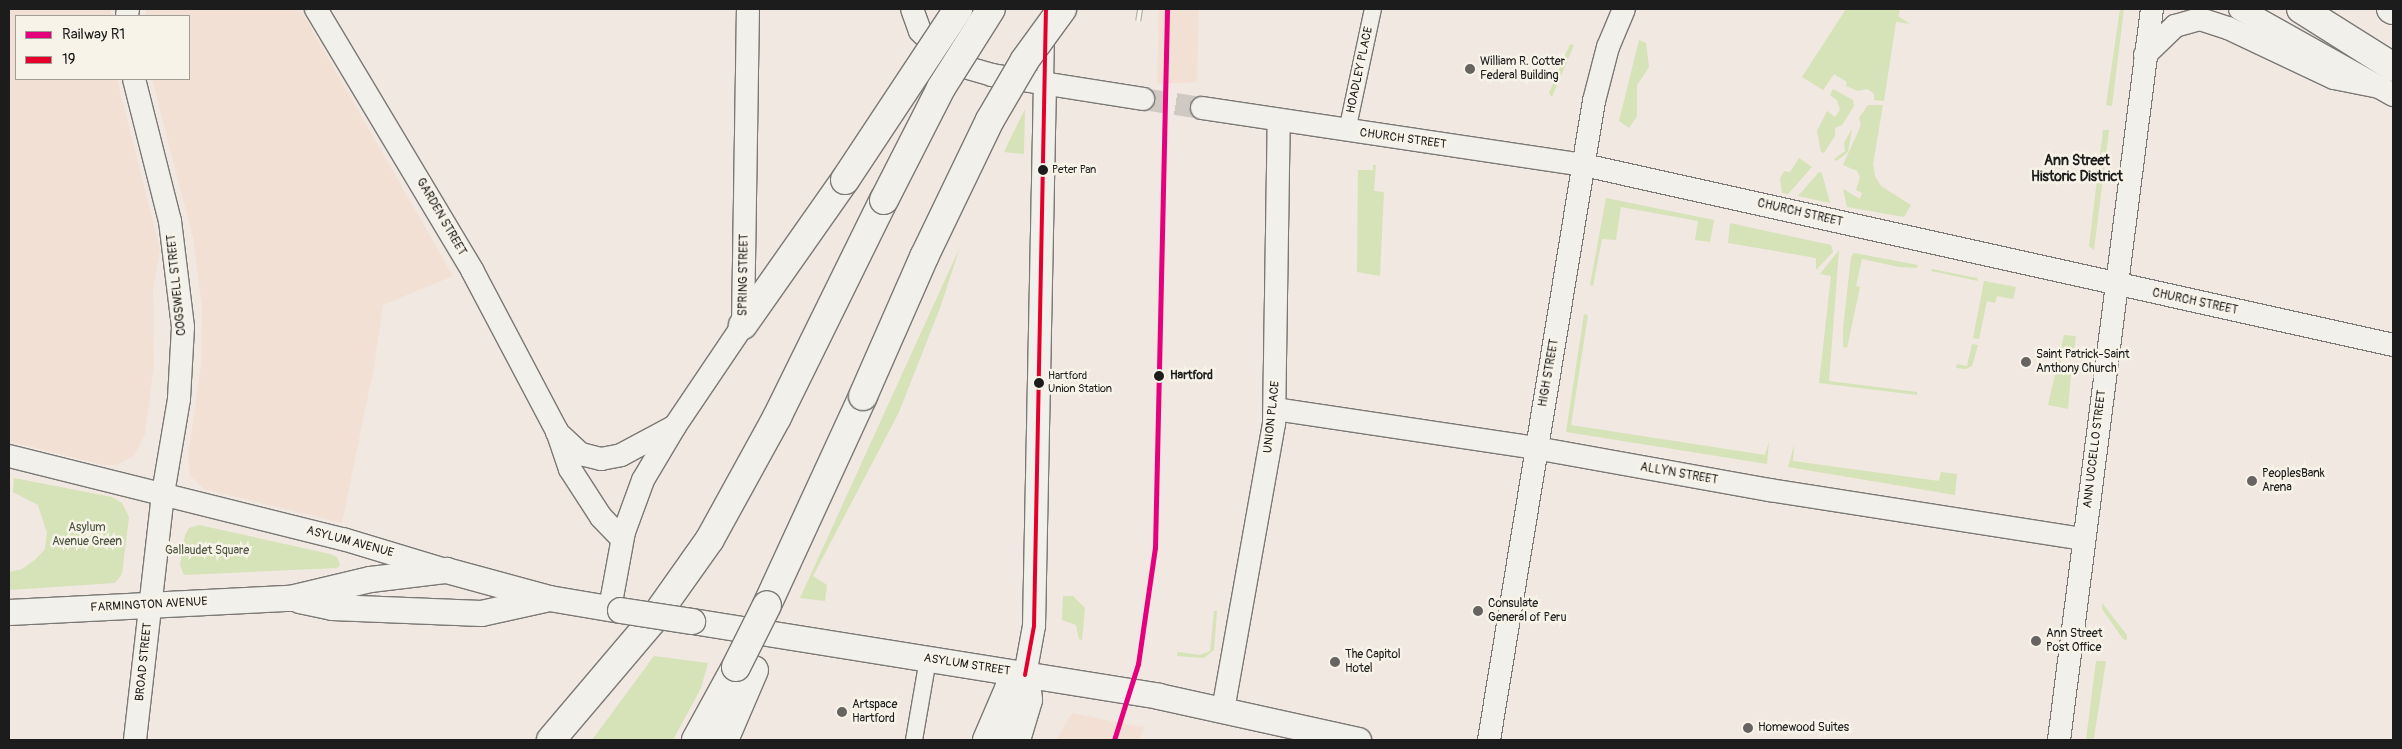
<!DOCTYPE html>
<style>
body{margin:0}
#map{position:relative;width:2402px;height:749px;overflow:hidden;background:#f0e8e1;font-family:Pangolin,sans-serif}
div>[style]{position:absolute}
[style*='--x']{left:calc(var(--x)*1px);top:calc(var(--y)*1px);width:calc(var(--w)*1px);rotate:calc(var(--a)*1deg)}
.built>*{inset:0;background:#f3e0d5}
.green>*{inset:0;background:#d6e2b7}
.secondary-tunnel>*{height:22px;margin-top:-11px;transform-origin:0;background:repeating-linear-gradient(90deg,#d0c9c3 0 22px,transparent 0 33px)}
.roads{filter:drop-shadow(1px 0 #7b7875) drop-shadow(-1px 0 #7b7875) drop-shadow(0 1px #7b7875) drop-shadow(0 -1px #7b7875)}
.street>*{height:16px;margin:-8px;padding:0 8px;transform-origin:8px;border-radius:8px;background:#f2f0eb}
.secondary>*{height:22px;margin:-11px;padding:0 11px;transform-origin:11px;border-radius:11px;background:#f2f0eb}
.primary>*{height:25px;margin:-12.5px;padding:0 12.5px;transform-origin:12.5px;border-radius:12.5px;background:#f2f0eb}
.highway>*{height:28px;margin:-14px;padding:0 14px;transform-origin:14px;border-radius:14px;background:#f2f0eb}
.rail>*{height:5.5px;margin-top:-2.75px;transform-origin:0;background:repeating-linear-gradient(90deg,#f7f3e8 0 11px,#a9a7a4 0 22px);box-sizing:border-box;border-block:1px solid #a9a7a4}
.bridges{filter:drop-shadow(1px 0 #7b7875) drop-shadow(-1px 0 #7b7875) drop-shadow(0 1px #7b7875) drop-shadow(0 -1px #7b7875)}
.primary-bridge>*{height:25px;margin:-12.5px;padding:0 12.5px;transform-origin:12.5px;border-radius:12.5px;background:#f2f0eb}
.highway-bridge>*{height:28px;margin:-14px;padding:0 14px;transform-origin:14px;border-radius:14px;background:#f2f0eb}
.bus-1>*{height:4px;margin:-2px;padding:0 2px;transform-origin:2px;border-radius:2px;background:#e4002b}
.rail-1>*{height:5px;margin:-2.5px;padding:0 2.5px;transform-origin:2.5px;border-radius:2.5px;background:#e5007d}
.dots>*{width:14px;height:14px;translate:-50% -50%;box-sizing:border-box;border:2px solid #f7f3e8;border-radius:50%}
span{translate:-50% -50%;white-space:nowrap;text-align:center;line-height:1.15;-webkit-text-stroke:5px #f7f3e8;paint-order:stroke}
.bus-label{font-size:11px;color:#1c1c1c}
.left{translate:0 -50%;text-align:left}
.poi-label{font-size:12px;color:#1c1c1c}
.street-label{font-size:12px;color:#1c1c1c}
.stop-label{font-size:12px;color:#1c1c1c;font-weight:700}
.park-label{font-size:12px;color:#4d5640}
.neighbourhood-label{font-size:14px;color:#1c1c1c;font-weight:700}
.frame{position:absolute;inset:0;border:10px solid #1c1c1c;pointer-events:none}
.legend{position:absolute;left:15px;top:15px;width:175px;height:65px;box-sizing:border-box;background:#f7f3e8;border:1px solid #9f9d96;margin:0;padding:6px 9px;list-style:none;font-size:15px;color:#1c1c1c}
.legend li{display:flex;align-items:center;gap:10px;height:25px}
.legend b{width:25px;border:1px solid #9f9d96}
</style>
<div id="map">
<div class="built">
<div style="clip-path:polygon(9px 9px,111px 9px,111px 16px,16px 16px,16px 79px,117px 79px,160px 249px,153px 291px,154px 365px,145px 434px,134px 456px,117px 465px,104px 465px,9px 441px)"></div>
<div style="clip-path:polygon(146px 9px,300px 9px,453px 276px,383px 305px,374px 367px,342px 523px,204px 489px,190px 476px,188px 457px,201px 364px,202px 309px,193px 238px,152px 79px,189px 79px,189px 16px,146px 16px)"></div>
<div style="clip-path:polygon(1159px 9px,1199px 9px,1197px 82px,1157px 84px)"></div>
<div style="clip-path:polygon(1072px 713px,1141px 727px,1142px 724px,1144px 727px,1139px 740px,1056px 740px)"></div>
</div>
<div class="green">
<div style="clip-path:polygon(1846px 9px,1896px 9px,1900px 11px,1898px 16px,1910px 24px,1896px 22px,1884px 101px,1874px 100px,1874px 94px,1868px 89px,1858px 91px,1846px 86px,1847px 82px,1834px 74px,1823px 90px,1802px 77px)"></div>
<div style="clip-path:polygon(2120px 9px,2124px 9px,2112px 106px,2106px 105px)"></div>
<div style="clip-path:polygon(1639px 40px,1646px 43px,1649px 67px,1637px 85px,1637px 116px,1629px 128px,1619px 121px)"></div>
<div style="clip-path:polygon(1570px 44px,1574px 45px,1552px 97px,1549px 93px)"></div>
<div style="clip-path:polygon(1833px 89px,1853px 100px,1854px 106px,1842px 125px,1835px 128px,1835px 136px,1824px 153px,1821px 152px,1817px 131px,1827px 111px,1835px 117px,1840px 110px,1837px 100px,1830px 95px)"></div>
<div style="clip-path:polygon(1868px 105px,1883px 105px,1873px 164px,1875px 176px,1881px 186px,1911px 205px,1904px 217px,1847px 207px,1843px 189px,1860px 199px,1862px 193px,1856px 190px,1860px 177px,1857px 171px,1843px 165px,1861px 125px,1859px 118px)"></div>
<div style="clip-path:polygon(1025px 109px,1024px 154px,1004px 152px,1021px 117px)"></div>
<div style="clip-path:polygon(1852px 129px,1848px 152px,1837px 161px,1834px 159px,1845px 151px,1844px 143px)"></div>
<div style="clip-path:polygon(2103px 130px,2109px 130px,2094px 250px,2089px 246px)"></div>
<div style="clip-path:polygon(1799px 158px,1812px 167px,1788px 194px,1782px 193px,1780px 179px,1784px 171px,1790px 172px)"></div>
<div style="clip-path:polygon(1373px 165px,1376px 165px,1374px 191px,1384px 192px,1380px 276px,1357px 272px,1358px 170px,1373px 170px)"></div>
<div style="clip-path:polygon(1819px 172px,1822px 173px,1830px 203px,1798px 196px)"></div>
<div style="clip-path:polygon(1606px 198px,1714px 220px,1710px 242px,1695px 240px,1698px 221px,1621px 207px,1616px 240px,1602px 239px,1593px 286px,1590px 285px)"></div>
<div style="clip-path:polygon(1730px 223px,1831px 245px,1833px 252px,1816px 270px,1816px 258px,1728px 243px)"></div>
<div style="clip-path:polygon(960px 247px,940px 308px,899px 412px,813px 576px,827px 585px,825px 601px,800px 598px)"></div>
<div style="clip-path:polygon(1839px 250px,1829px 381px,1917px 392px,1917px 395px,1819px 383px,1831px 276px,1820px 274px)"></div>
<div style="clip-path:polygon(1854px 253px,1918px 265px,1917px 268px,1899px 267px,1862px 259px,1856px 286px,1860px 287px,1847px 348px,1843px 347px,1843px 329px,1851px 257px)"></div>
<div style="clip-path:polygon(1932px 269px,1977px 278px,1978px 281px,1931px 271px)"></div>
<div style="clip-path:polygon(1984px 281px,2016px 287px,2013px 299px,1997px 296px,1995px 303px,1987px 301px,1979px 339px,1973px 338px)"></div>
<div style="clip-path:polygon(1584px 314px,1588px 315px,1571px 425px,1765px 455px,1769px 441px,1767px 464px,1566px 432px)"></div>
<div style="clip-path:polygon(2064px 335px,2076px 336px,2073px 359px,2062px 355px,2060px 370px,2071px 374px,2068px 409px,2048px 405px)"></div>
<div style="clip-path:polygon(1972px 344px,1978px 345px,1972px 366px,1966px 369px,1956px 368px,1957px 364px,1967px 366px)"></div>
<div style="clip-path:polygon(1794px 445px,1793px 461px,1939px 481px,1941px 472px,1957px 474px,1955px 495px,1788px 467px)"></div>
<div style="clip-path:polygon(14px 478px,112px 497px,122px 503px,129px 517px,122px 574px,115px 583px,9px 590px,9px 572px,22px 569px,36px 559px,45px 549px,47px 533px,38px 505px,13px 492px)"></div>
<div style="clip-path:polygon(199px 525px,330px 554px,337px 557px,340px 565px,337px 568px,184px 575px,180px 565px,185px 535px,189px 528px)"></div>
<div style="clip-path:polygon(1063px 596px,1073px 596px,1085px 608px,1082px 640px,1079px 639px,1076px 625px,1062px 620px)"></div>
<div style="clip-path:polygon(2102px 603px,2127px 635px,2127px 640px,2123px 639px,2102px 609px)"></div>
<div style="clip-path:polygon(1214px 611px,1217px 611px,1214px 650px,1204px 658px,1177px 656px,1178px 652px,1200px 655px,1210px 651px)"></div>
<div style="clip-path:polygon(654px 656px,708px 663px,701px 688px,673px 740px,592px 740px)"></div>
<div style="clip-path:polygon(2096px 661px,2106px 661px,2094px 738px,2086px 740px)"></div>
</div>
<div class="secondary-tunnel">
<div style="--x:1143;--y:99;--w:60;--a:8.7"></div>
</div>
<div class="roads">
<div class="street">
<div style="--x:1045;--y:84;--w:51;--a:-88.9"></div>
<div style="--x:1347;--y:131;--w:125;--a:-78"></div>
<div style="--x:914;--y:740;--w:82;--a:-80.2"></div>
</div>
<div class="secondary">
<div style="--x:316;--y:9;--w:304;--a:59.1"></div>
<div style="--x:472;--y:270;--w:182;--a:62.2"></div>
<div style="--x:557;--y:431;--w:40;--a:71.1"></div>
<div style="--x:570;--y:469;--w:57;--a:57.1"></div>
<div style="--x:601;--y:517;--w:30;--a:46"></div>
<div style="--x:912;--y:9;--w:23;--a:70"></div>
<div style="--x:920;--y:31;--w:47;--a:44.1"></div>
<div style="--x:954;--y:64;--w:40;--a:16"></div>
<div style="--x:992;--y:75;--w:153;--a:9"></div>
<div style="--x:2240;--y:9;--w:176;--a:29.3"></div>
<div style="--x:127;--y:16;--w:7;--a:-82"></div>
<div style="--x:2145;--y:55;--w:42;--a:-44"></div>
<div style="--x:2175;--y:26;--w:26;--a:-16"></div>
<div style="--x:2200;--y:19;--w:29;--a:18"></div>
<div style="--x:2228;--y:28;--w:117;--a:25.3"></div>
<div style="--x:2334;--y:78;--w:46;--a:11.3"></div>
<div style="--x:134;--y:79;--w:146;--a:75.8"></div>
<div style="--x:170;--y:221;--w:107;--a:83"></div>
<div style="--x:183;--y:327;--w:72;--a:93.2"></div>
<div style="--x:179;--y:399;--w:96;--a:99.6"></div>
<div style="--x:163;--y:494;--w:248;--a:96.5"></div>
<div style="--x:1202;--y:108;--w:386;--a:8.5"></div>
<div style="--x:1584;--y:165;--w:829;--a:12.54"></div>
<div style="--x:1275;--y:409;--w:264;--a:8.5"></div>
<div style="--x:1536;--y:448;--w:238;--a:10.2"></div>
<div style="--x:1770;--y:490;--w:317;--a:8.9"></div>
<div style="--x:557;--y:432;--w:33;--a:43"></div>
<div style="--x:581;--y:454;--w:21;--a:14"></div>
<div style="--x:601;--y:459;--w:20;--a:-11"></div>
<div style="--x:621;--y:455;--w:61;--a:-28.2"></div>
<div style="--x:9;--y:456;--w:344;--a:14"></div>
<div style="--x:343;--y:539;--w:108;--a:16.8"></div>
<div style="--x:610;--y:608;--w:77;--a:-79.6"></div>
<div style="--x:624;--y:532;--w:55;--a:-69.9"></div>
<div style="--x:643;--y:480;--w:63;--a:-59.3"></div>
<div style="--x:675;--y:426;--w:122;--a:-56"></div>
<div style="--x:743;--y:325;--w:316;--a:-89.1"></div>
<div style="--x:1025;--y:675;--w:50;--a:-79.6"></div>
<div style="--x:1034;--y:626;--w:542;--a:-88.84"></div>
<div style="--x:1223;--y:710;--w:291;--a:-79.9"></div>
<div style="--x:1274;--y:423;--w:303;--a:-89.1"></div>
<div style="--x:1489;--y:740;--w:648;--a:-80.67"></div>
<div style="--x:1594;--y:101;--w:56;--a:-75.5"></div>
<div style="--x:1608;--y:47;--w:41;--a:-67.2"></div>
<div style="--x:2059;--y:740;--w:737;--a:-82.75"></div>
</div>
<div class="primary">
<div style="--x:299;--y:600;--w:34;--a:12"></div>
<div style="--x:332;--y:607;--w:149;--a:2.3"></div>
<div style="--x:481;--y:613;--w:65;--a:-12.5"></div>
<div style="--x:9;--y:612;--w:281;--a:-2.9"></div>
<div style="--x:290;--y:598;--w:82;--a:-13.4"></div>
<div style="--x:370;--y:579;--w:77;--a:-6.8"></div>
<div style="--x:446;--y:570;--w:107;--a:15.2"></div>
<div style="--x:549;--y:598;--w:72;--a:9.6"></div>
<div style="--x:692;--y:621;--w:472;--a:9.1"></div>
<div style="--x:1158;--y:696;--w:205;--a:12.4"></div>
</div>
<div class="highway">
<div style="--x:2301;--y:9;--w:109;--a:32.2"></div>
<div style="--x:2391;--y:9;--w:2;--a:27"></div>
<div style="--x:743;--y:325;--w:177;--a:-54.9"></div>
<div style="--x:767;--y:605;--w:230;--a:-65.3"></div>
<div style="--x:551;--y:740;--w:156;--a:-49.7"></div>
<div style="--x:652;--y:621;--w:100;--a:-54.7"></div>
<div style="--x:710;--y:539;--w:139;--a:-61.2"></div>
<div style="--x:777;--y:417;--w:242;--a:-63.8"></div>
<div style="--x:696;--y:740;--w:83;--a:-61.3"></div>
<div style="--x:724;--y:740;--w:76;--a:-66.8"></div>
<div style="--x:987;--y:740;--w:56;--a:-66.7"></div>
<div style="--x:1009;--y:689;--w:21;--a:-41"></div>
<div style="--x:1025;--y:675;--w:25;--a:83"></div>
<div style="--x:1028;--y:700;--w:42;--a:106.7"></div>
</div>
</div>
<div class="rail">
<div style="--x:1138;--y:21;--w:12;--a:-81"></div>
</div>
<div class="bridges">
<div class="primary-bridge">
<div style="--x:620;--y:610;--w:73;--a:8.7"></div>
</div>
<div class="highway-bridge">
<div style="--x:845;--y:180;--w:205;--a:-56.5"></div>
<div style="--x:884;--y:200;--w:126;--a:-63"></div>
<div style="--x:941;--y:88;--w:93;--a:-57.7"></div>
<div style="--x:863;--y:396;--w:152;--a:-66.3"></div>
<div style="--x:924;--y:257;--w:152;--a:-64.3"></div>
<div style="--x:990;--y:120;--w:69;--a:-59.7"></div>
<div style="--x:1025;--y:60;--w:63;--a:-54"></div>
<div style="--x:736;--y:667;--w:69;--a:-63.4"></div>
</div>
</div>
<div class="bus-1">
<div style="--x:1025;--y:675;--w:50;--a:-79.6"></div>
<div style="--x:1034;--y:626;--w:617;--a:-88.89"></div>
</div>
<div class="rail-1">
<div style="--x:1114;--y:740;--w:80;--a:-72.5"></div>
<div style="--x:1138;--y:664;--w:117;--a:-81.7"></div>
<div style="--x:1155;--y:548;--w:539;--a:-88.72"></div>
</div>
<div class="dots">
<div style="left:1470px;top:69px;background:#666361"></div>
<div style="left:1043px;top:170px;background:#1c1c1c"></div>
<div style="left:2026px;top:362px;background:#666361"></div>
<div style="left:1159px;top:376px;background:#1c1c1c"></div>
<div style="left:1039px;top:383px;background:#1c1c1c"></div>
<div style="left:2252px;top:481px;background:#666361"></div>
<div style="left:1478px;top:611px;background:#666361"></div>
<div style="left:2036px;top:641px;background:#666361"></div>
<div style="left:1335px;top:662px;background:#666361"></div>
<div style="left:842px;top:712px;background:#666361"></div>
<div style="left:1748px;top:728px;background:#666361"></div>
</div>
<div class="bus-label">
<span class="left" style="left:1052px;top:170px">Peter Pan</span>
<span class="left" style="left:1048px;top:383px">Hartford<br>Union Station</span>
</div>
<div class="poi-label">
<span class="left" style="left:1480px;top:69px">William R. Cotter<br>Federal Building</span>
<span class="left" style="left:2036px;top:362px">Saint Patrick-Saint<br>Anthony Church</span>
<span class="left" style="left:2262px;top:481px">PeoplesBank<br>Arena</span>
<span class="left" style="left:1488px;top:611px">Consulate<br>General of Peru</span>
<span class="left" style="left:2046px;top:641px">Ann Street<br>Post Office</span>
<span class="left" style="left:1345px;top:662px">The Capitol<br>Hotel</span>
<span class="left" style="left:852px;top:712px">Artspace<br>Hartford</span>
<span class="left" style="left:1758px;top:728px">Homewood Suites</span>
</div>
<div class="street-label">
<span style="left:1360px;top:70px;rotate:-78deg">HOADLEY PLACE</span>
<span style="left:1403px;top:139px;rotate:8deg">CHURCH STREET</span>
<span style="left:1800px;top:213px;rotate:13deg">CHURCH STREET</span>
<span style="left:441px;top:217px;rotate:60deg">GARDEN STREET</span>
<span style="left:744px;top:275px;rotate:-89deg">SPRING STREET</span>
<span style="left:177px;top:285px;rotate:-96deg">COGSWELL STREET</span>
<span style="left:2195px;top:302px;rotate:12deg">CHURCH STREET</span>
<span style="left:1549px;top:373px;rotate:-80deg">HIGH STREET</span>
<span style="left:1272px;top:417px;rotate:-84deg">UNION PLACE</span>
<span style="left:2095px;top:449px;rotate:-83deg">ANN UCCELLO STREET</span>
<span style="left:1679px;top:474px;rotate:10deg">ALLYN STREET</span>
<span style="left:350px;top:542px;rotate:15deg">ASYLUM AVENUE</span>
<span style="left:149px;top:605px;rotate:-3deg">FARMINGTON AVENUE</span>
<span style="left:144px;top:662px;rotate:-84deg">BROAD STREET</span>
<span style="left:967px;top:665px;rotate:9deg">ASYLUM STREET</span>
</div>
<div class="stop-label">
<span class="left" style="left:1170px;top:376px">Hartford</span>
</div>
<div class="park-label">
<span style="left:87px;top:535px">Asylum<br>Avenue Green</span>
<span style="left:207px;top:551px">Gallaudet Square</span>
</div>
<div class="neighbourhood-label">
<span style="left:2077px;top:169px">Ann Street<br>Historic District</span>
</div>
<div class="frame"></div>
<ul class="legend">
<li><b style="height:6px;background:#e5007d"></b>Railway R1</li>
<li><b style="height:6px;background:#e4002b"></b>19</li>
</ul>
</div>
